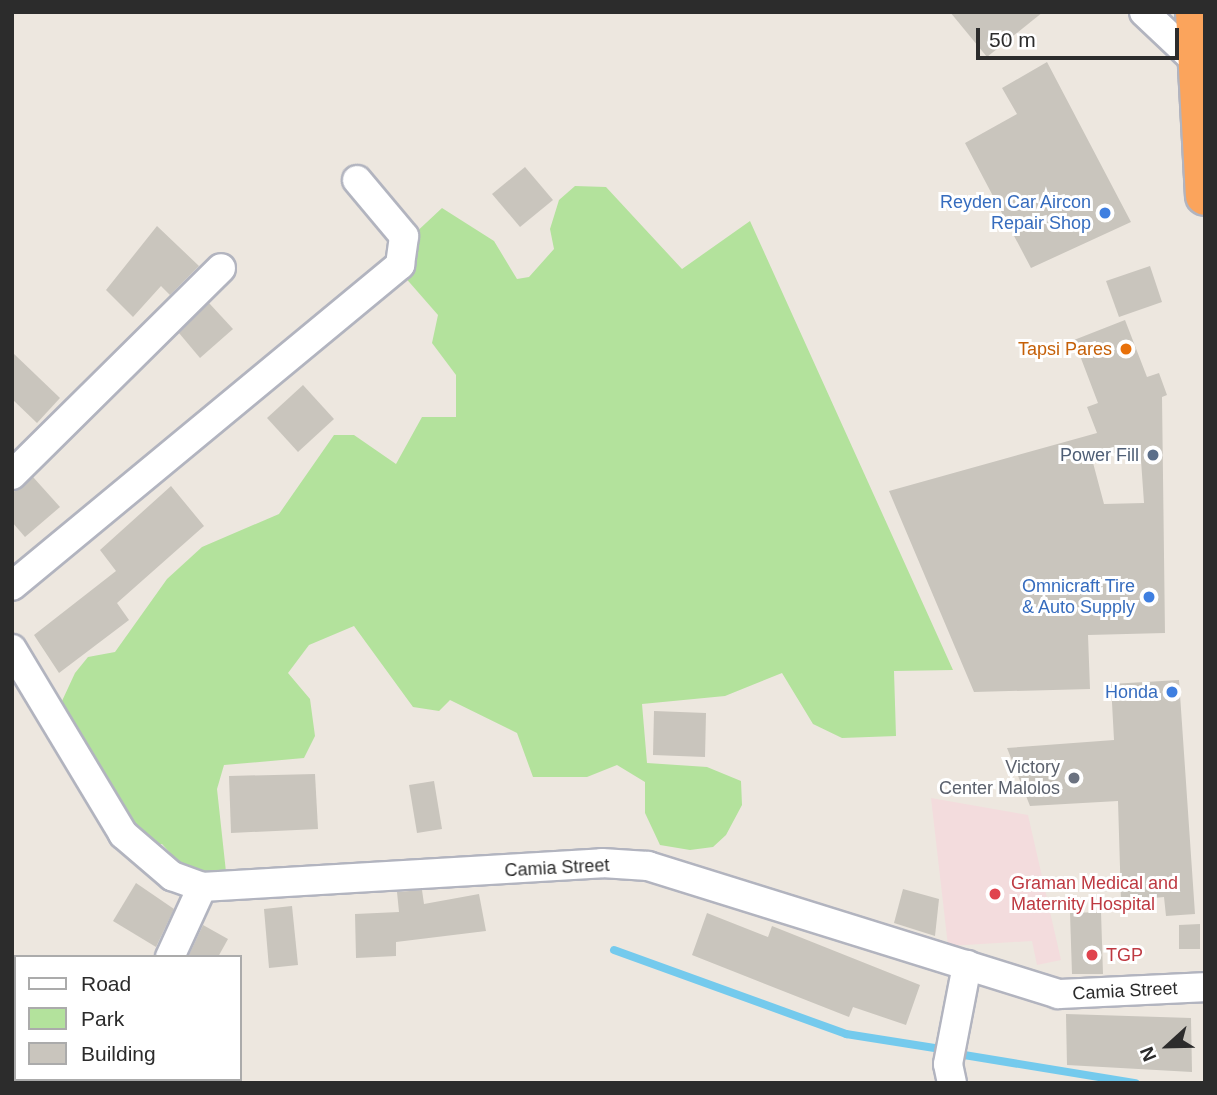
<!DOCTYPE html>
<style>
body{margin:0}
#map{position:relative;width:1217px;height:1095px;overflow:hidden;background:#ede7df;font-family:Helvetica,sans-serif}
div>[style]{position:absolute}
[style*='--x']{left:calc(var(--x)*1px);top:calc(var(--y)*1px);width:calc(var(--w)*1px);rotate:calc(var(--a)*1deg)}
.medical>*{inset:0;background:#f3dcdd}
.green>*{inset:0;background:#b3e29c}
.stream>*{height:8px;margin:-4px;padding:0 4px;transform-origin:4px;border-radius:4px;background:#74caed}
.building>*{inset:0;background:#c9c5bd}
.roads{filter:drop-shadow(2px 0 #b2b4bf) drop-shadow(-2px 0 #b2b4bf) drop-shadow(0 2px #b2b4bf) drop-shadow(0 -2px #b2b4bf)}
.minor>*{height:28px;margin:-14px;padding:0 14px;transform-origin:14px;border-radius:14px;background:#fff}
.highway>*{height:38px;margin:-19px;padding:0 19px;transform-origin:19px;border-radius:19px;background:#fba45c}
.dots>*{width:19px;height:19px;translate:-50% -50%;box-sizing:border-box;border:4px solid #fff;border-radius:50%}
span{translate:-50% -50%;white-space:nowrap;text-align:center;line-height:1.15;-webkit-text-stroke:6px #fff;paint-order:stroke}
.shop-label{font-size:18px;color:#366cbe}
.right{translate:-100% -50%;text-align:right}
.food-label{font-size:18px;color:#c56008}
.service-label{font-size:18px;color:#4e5e75}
.worship-label{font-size:18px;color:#5b616d}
.street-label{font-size:18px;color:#2c2c2c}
.health-label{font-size:18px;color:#be3a42}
.left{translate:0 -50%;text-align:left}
.frame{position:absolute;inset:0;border:14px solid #2c2c2c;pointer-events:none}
.legend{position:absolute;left:14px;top:955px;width:228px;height:126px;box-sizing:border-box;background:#fff;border:2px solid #ababab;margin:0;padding:9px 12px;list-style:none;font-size:21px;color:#2c2c2c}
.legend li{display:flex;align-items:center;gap:14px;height:35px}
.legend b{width:35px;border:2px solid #ababab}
.north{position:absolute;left:1133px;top:1011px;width:70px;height:70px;-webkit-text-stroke:5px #fff;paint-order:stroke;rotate:248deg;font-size:19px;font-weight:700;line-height:28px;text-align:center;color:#2c2c2c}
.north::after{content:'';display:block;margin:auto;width:24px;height:32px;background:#2c2c2c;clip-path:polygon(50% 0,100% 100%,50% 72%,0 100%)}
.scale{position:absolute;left:976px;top:28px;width:203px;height:32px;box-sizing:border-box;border:4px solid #2c2c2c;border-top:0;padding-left:9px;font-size:21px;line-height:24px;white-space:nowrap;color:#2c2c2c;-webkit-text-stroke:5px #fff;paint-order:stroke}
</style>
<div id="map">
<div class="medical">
<div style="clip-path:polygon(931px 798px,1028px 815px,1061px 960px,1037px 965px,1032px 941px,948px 946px)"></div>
</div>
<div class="green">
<div style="clip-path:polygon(575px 186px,606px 187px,682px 269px,750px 221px,953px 670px,894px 671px,896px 736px,842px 738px,813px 724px,782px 673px,725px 696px,642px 704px,647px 763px,707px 767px,741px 781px,742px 805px,726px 835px,713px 847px,690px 850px,660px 845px,645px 813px,645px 782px,617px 765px,587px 777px,533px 777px,517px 733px,450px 700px,439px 711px,413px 707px,354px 626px,309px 645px,288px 673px,310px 699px,315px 736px,304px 758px,224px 765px,217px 789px,226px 872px,214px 878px,184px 868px,162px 844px,148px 845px,121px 816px,73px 731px,62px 701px,75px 673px,88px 657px,115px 652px,167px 579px,202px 547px,279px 514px,334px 435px,354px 435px,396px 464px,422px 417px,456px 417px,456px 375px,432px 343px,438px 315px,403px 275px,411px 237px,442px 208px,494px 241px,517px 279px,529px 277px,554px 249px,550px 229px,559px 200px)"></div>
</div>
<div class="stream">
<div style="--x:614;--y:950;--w:247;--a:19.9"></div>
<div style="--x:846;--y:1034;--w:96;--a:9"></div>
<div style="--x:958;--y:1054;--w:180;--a:9.3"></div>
</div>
<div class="building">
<div style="clip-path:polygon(950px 12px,1043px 12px,987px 57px)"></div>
<div style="clip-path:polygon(1047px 62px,1131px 222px,1031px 268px,965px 143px,1017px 114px,1002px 88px)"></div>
<div style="clip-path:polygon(525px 167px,553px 200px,520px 227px,492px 194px)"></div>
<div style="clip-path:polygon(157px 226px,199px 266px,170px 295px,161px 286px,133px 317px,106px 290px)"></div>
<div style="clip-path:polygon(1150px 266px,1162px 302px,1119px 317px,1106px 281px)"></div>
<div style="clip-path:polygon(209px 303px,233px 329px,200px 358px,179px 333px)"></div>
<div style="clip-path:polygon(evenodd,1125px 320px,1147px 377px,1159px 373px,1167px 395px,1162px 397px,1165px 633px,1088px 635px,1090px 689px,974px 692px,889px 491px,1097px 433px,1087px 407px,1098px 403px,1074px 340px,1125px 320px,1140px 446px,1144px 503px,1104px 504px,1092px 459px,1140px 446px)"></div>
<div style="clip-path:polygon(12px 352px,60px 398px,37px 423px,12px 399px)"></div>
<div style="clip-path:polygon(303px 385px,334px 419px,298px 452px,267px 418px)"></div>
<div style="clip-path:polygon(33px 477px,60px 507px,25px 537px,12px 522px,12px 493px)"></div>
<div style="clip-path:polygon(171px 486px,204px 526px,117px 603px,129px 620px,59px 673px,34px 635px,116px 571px,100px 550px)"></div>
<div style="clip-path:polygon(1179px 680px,1195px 914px,1166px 916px,1164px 897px,1121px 901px,1118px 801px,1030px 806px,1007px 748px,1114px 740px,1111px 684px)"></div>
<div style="clip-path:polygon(654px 711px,706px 713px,705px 757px,653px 755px)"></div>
<div style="clip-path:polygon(315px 774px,318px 829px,231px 833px,229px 776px)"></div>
<div style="clip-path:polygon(434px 781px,442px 829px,417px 833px,409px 785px)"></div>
<div style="clip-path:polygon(136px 883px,174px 909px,156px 947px,113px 921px)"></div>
<div style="clip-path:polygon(903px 889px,939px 899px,935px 936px,894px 923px)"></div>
<div style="clip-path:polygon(422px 890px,424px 904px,479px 894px,486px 931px,396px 942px,396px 956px,356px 958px,355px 914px,399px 912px,397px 892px)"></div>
<div style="clip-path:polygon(292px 906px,298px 965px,269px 968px,264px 909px)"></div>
<div style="clip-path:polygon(1101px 912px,1103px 974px,1072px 974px,1070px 913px)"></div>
<div style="clip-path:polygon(707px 913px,768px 937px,772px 926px,920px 985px,906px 1025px,853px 1007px,849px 1017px,692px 955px)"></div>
<div style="clip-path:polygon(1200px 924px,1200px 949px,1179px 949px,1179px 925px)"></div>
<div style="clip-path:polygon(203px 925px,228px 939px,218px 957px,188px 957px)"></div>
<div style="clip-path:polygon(1066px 1014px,1191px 1018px,1192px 1072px,1067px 1065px)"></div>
</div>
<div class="roads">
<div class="minor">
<div style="--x:1144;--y:12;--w:74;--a:43.4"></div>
<div style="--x:12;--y:475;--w:294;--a:-44.7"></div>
<div style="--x:12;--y:586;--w:504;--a:-39.6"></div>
<div style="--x:400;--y:265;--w:29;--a:-82"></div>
<div style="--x:404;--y:236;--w:73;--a:-130"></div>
<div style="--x:12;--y:649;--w:216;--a:59"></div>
<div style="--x:123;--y:834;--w:65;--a:40.6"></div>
<div style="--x:172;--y:876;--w:32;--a:20"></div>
<div style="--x:202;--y:887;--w:401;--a:-3.4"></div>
<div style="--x:602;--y:863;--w:46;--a:3.7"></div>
<div style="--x:648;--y:866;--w:430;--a:17.3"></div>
<div style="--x:1058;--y:994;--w:147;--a:-2.7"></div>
<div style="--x:170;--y:957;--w:77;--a:-65.4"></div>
<div style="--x:70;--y:1083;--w:10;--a:-24"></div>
<div style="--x:952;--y:1083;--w:19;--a:-102"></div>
<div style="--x:948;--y:1064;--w:101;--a:-79.1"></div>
</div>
<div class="highway">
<div style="--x:1195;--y:12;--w:184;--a:86.9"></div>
</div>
</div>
<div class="dots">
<div style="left:1105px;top:213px;background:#3f7fe0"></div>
<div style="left:1126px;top:349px;background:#e8710a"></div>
<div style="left:1153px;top:455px;background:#5c6f8a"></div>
<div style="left:1149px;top:597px;background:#3f7fe0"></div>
<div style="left:1172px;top:692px;background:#3f7fe0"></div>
<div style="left:1074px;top:778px;background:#6b7280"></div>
<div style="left:995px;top:894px;background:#e0444e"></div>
<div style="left:1092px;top:955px;background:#e0444e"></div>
</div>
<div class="shop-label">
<span class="right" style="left:1091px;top:213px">Reyden Car Aircon<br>Repair Shop</span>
<span class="right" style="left:1135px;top:597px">Omnicraft Tire<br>&amp; Auto Supply</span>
<span class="right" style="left:1158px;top:692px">Honda</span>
</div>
<div class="food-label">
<span class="right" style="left:1112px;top:349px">Tapsi Pares</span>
</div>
<div class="service-label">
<span class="right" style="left:1139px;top:455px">Power Fill</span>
</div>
<div class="worship-label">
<span class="right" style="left:1060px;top:778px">Victory<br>Center Malolos</span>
</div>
<div class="street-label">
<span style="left:557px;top:868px;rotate:-3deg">Camia Street</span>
<span style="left:1125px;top:991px;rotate:-3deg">Camia Street</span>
</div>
<div class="health-label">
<span class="left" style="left:1011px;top:894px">Graman Medical and<br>Maternity Hospital</span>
<span class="left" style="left:1106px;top:955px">TGP</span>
</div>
<div class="frame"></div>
<ul class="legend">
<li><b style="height:9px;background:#fff"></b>Road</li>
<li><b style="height:19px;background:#b3e29c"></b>Park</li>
<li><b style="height:19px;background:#c9c5bd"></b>Building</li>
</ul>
<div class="north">N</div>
<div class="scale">50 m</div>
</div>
